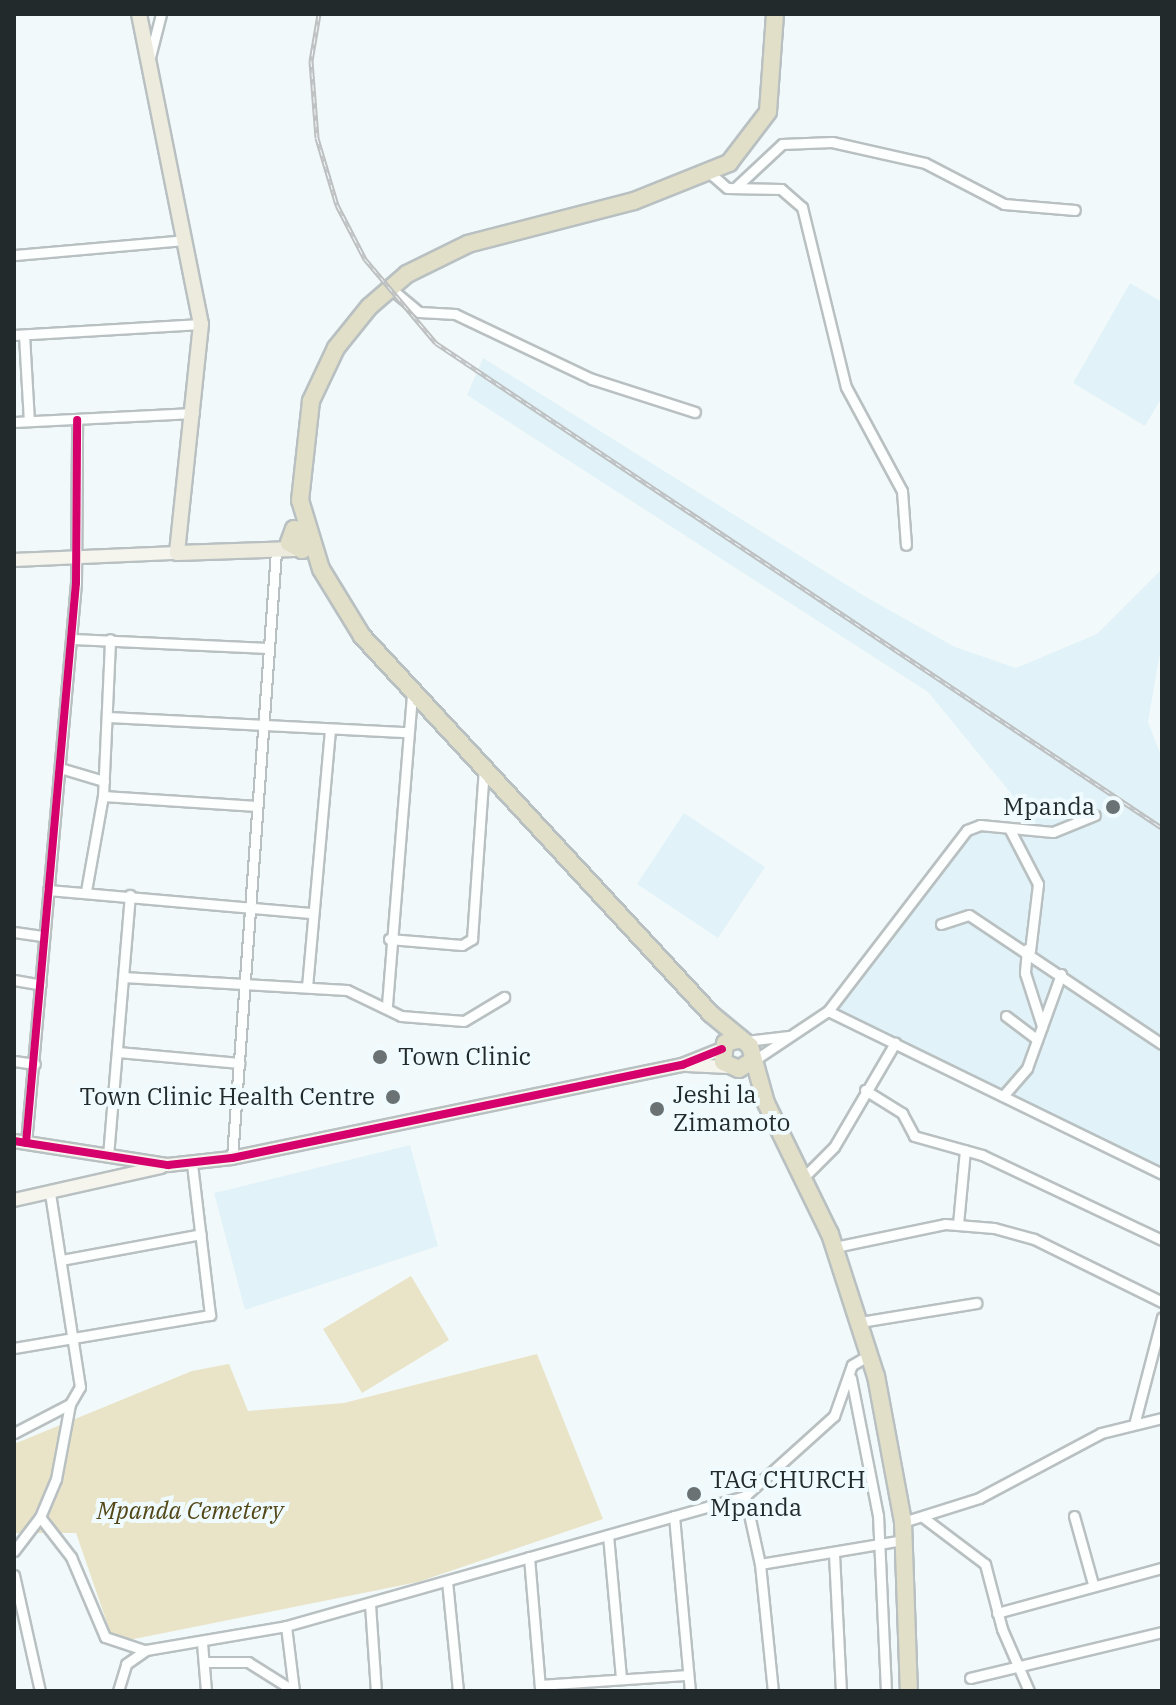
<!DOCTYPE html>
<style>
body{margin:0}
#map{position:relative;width:1176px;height:1705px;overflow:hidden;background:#f2f9fa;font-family:"IBM Plex Serif",serif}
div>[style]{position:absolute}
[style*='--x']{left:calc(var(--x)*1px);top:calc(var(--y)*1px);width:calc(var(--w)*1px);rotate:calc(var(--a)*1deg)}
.built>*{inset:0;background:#e1f3f8}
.green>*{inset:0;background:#e9e4c7}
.roads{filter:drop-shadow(2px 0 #b9c0c1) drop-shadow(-2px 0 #b9c0c1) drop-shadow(0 2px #b9c0c1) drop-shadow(0 -2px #b9c0c1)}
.street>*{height:9px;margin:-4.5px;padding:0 4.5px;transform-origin:4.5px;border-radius:4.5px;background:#fdfefe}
.secondary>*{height:12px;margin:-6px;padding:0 6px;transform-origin:6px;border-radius:6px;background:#f5f5ee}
.primary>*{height:14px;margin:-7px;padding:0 7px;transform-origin:7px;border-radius:7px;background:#edebde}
.highway>*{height:16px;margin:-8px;padding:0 8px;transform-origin:8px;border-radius:8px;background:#e2dfc9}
.rail>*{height:5px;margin-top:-2.5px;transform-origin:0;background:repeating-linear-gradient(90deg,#effbfe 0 6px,#bdbfc0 0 12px);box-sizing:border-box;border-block:2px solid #bdbfc0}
.cycleway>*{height:8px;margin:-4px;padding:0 4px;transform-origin:4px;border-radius:4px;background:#d6006c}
.dots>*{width:22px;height:22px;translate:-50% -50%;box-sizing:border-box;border:4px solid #effbfe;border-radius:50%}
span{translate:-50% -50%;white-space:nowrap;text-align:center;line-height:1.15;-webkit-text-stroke:8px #effbfe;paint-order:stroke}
.poi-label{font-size:24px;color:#232a2c}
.right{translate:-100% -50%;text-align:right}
.left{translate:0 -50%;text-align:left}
.park-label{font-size:24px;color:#534717;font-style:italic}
.frame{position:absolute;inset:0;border:16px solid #232a2c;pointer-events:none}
</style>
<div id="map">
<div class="built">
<div style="clip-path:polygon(1130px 283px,1162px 302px,1162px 397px,1145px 426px,1073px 383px)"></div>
<div style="clip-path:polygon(483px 358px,866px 597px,955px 647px,1016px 668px,1097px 634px,1162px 569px,1162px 641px,1148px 722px,1162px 758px,1162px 1174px,829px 1011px,950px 849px,980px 825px,1041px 830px,928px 692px,467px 395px)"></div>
<div style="clip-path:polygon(684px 813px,765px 867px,718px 938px,637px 884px)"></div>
<div style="clip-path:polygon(410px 1145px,438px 1246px,245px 1310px,214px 1193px)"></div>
</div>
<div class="green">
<div style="clip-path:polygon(411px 1276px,449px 1340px,362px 1393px,323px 1329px)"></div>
<div style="clip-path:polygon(537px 1354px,603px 1519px,418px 1582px,114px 1643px,76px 1533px,14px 1533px,14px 1444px,192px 1371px,229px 1364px,248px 1411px,344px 1403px)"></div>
</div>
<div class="roads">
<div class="street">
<div style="--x:149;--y:61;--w:49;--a:-75.7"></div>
<div style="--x:711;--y:174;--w:21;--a:41"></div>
<div style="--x:727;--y:188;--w:54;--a:1.1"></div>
<div style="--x:781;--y:189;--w:28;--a:41"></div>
<div style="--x:802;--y:207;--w:185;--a:76.3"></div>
<div style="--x:846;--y:387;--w:118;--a:61.7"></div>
<div style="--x:902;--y:491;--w:54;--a:85.8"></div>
<div style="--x:736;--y:187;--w:63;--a:-43.1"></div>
<div style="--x:782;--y:144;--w:50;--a:-2.3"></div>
<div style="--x:832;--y:142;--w:95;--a:12.7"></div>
<div style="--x:925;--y:163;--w:89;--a:27.4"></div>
<div style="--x:1004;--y:204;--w:71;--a:4.8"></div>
<div style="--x:14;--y:255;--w:172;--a:-5"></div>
<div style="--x:389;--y:287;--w:39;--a:40"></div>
<div style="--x:419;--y:312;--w:36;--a:3"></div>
<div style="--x:455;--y:314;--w:152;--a:25.4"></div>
<div style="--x:592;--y:379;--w:108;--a:17.8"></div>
<div style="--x:14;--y:335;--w:187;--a:-3.4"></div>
<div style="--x:24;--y:335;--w:86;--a:86.7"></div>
<div style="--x:14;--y:422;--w:180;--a:-2.9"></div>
<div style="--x:72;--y:639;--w:197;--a:2.6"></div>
<div style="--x:108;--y:717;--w:300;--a:2.9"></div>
<div style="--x:60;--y:768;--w:46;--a:16.5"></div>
<div style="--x:103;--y:796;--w:154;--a:3.7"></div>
<div style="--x:1009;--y:828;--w:63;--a:62.6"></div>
<div style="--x:1038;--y:884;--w:67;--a:96.8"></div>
<div style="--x:48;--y:890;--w:266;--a:5"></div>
<div style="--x:86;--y:891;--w:97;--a:-79.9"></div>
<div style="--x:103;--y:796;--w:157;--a:-87.4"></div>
<div style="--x:941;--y:924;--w:29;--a:-18"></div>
<div style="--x:969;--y:915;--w:232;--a:33.8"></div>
<div style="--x:14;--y:932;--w:30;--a:8"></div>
<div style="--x:389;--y:939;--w:73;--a:4.7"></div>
<div style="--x:462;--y:945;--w:12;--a:-31"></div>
<div style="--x:472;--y:939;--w:170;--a:-86"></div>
<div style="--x:1027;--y:949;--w:24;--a:95"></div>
<div style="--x:1025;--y:973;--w:56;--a:72.2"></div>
<div style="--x:123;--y:977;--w:224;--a:3.3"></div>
<div style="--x:347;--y:990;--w:60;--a:25.7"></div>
<div style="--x:401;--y:1016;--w:63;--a:4.5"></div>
<div style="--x:464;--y:1021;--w:47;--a:-31"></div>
<div style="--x:14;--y:980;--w:27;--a:10"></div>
<div style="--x:307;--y:987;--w:258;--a:-84.9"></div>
<div style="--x:387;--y:1005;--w:313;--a:-85.4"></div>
<div style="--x:828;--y:1011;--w:372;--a:26"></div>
<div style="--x:1006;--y:1016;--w:39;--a:37"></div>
<div style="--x:746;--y:1041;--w:43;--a:-6.6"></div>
<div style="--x:118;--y:1052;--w:122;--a:5.2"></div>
<div style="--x:14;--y:1061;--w:21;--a:8"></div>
<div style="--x:753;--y:1061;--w:90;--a:-33.7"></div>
<div style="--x:828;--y:1011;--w:228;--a:-52.5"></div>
<div style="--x:967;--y:830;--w:14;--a:-21"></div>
<div style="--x:980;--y:825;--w:73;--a:5.5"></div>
<div style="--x:1053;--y:832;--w:45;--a:-22"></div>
<div style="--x:865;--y:1090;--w:44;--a:31.9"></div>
<div style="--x:902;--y:1113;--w:26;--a:62"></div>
<div style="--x:914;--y:1136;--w:71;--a:15.6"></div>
<div style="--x:982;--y:1155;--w:199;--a:25.3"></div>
<div style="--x:1003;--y:1096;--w:37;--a:-49"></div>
<div style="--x:1027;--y:1068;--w:100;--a:-70.1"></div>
<div style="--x:26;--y:1143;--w:562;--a:-84.9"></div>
<div style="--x:76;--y:583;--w:163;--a:-89.6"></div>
<div style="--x:108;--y:1156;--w:262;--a:-85.2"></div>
<div style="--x:232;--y:1158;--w:608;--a:-85.85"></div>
<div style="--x:804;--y:1177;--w:42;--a:-45"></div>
<div style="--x:834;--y:1147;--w:121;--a:-59.6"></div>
<div style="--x:958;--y:1224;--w:74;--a:-84.6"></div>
<div style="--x:835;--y:1247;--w:112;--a:-11.8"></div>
<div style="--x:945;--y:1224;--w:49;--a:4.7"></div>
<div style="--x:994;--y:1228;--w:41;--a:15.4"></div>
<div style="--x:1034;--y:1239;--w:143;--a:26.2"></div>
<div style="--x:61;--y:1260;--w:142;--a:-10.5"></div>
<div style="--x:860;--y:1322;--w:118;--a:-9.3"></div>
<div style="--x:14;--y:1348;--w:199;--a:-9.6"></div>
<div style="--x:210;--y:1315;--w:153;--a:-96.8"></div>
<div style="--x:851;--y:1378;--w:140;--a:78.9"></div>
<div style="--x:878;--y:1515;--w:176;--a:87.4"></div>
<div style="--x:1135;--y:1421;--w:107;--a:-75.4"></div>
<div style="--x:14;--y:1433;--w:63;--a:-27.4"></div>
<div style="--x:70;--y:1404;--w:20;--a:-60"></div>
<div style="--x:80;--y:1387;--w:196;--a:-98.8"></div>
<div style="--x:745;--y:1496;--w:70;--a:77.6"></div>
<div style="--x:760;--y:1564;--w:128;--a:84.2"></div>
<div style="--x:674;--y:1516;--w:176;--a:84.8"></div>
<div style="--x:1074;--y:1516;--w:71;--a:74.4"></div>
<div style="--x:40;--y:1517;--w:51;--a:52.2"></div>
<div style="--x:71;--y:1557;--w:87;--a:67"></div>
<div style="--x:105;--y:1637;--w:41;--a:18.4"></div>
<div style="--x:924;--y:1518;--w:76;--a:37"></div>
<div style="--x:985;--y:1564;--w:67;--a:75.3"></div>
<div style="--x:1002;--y:1629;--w:68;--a:66.5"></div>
<div style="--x:903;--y:1522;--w:80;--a:-17.5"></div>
<div style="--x:979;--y:1498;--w:138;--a:-28"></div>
<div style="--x:1101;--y:1433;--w:63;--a:-13.8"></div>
<div style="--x:608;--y:1535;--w:144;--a:84.8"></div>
<div style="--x:14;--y:1551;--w:43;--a:-52.6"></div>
<div style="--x:40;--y:1517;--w:41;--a:-67.2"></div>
<div style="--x:56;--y:1479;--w:76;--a:-79.4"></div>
<div style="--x:834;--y:1554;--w:137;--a:87.1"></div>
<div style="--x:529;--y:1557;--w:132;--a:85.2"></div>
<div style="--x:760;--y:1564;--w:146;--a:-9.5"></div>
<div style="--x:14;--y:1575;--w:119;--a:77.4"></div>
<div style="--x:447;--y:1581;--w:111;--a:84.3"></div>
<div style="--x:370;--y:1604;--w:87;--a:86.1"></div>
<div style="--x:997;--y:1613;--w:171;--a:-15.3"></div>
<div style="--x:286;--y:1626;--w:65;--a:83"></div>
<div style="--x:202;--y:1643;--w:48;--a:85.2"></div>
<div style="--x:204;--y:1662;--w:44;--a:0"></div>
<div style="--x:248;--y:1662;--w:54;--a:32.2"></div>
<div style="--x:970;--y:1678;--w:197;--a:-13.5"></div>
<div style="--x:540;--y:1685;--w:148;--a:-3.9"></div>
<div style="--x:118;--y:1691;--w:28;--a:-73"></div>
<div style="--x:126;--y:1664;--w:24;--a:-35"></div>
<div style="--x:146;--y:1650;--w:142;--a:-9.7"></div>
<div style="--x:286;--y:1626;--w:477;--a:-15.8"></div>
<div style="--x:745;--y:1496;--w:120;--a:-42"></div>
<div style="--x:834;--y:1416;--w:54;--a:-70.6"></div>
<div style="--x:852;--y:1365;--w:20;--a:-30"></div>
</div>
<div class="secondary">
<div style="--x:14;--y:560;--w:163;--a:-2.5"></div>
<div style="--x:687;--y:1065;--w:41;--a:2.8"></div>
<div style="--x:14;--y:1141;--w:156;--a:8.9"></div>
<div style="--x:168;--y:1165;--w:64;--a:-6.2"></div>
<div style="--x:232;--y:1158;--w:460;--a:-11.7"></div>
<div style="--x:682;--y:1065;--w:43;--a:-21.8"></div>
<div style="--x:14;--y:1200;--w:151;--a:-12.7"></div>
</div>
<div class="primary">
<div style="--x:139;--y:14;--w:316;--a:78.7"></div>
<div style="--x:201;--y:324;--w:230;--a:96"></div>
<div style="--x:177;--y:553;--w:118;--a:-1.9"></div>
</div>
<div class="highway">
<div style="--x:775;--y:14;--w:98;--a:94.1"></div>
<div style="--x:768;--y:112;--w:64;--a:127.4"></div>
<div style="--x:729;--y:163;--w:102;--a:158.2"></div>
<div style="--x:634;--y:201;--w:171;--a:165.5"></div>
<div style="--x:468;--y:244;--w:68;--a:153.8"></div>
<div style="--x:407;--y:274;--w:50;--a:139"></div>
<div style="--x:369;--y:307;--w:53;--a:128.8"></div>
<div style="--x:336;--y:348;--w:59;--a:115.3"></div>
<div style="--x:311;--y:401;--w:100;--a:96.3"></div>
<div style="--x:300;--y:500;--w:72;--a:73.1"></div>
<div style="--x:321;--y:569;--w:79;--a:58.5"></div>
<div style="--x:362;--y:636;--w:514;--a:47.28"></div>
<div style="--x:711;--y:1014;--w:50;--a:39.4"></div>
<div style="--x:750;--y:1046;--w:59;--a:74.3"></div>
<div style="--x:766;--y:1103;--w:146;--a:64"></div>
<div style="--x:830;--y:1234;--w:149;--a:72.1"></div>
<div style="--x:876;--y:1376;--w:148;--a:79.5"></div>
<div style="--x:903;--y:1522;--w:169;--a:88"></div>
<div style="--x:309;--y:535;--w:16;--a:-158"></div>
<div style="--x:294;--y:529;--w:15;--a:110"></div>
<div style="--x:289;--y:543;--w:15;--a:28"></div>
<div style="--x:302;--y:550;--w:14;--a:-54"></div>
<div style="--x:741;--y:1039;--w:16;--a:166"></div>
<div style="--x:725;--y:1043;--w:19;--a:96"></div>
<div style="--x:723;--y:1062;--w:17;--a:24"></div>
<div style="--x:739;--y:1069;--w:13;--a:-32"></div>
</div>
</div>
<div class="rail">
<div style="--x:319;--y:14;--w:48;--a:99.7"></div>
<div style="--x:311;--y:61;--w:77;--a:85.5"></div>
<div style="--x:317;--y:138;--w:70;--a:73.4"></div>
<div style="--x:337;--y:205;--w:61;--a:62.6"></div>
<div style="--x:365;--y:259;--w:110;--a:49.8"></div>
<div style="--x:436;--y:343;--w:873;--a:33.74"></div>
</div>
<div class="cycleway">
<div style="--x:14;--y:1141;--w:156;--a:8.9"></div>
<div style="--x:168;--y:1165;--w:64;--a:-6.2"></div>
<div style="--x:232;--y:1158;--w:460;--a:-11.7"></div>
<div style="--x:682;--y:1065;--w:43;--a:-21.8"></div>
<div style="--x:26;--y:1143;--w:562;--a:-84.9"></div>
<div style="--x:76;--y:583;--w:163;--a:-89.6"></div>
</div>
<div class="dots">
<div style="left:1113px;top:807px;background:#6b7274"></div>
<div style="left:380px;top:1057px;background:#6b7274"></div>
<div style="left:393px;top:1097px;background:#6b7274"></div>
<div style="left:657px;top:1109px;background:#6b7274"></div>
<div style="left:694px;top:1494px;background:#6b7274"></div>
</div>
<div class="poi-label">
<span class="right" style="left:1095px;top:807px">Mpanda</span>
<span class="left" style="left:398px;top:1057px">Town Clinic</span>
<span class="left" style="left:673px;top:1109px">Jeshi la<br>Zimamoto</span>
<span class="right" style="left:375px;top:1097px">Town Clinic Health Centre</span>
<span class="left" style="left:710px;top:1494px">TAG CHURCH<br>Mpanda</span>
</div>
<div class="park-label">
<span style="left:190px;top:1511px">Mpanda Cemetery</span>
</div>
<div class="frame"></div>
</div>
